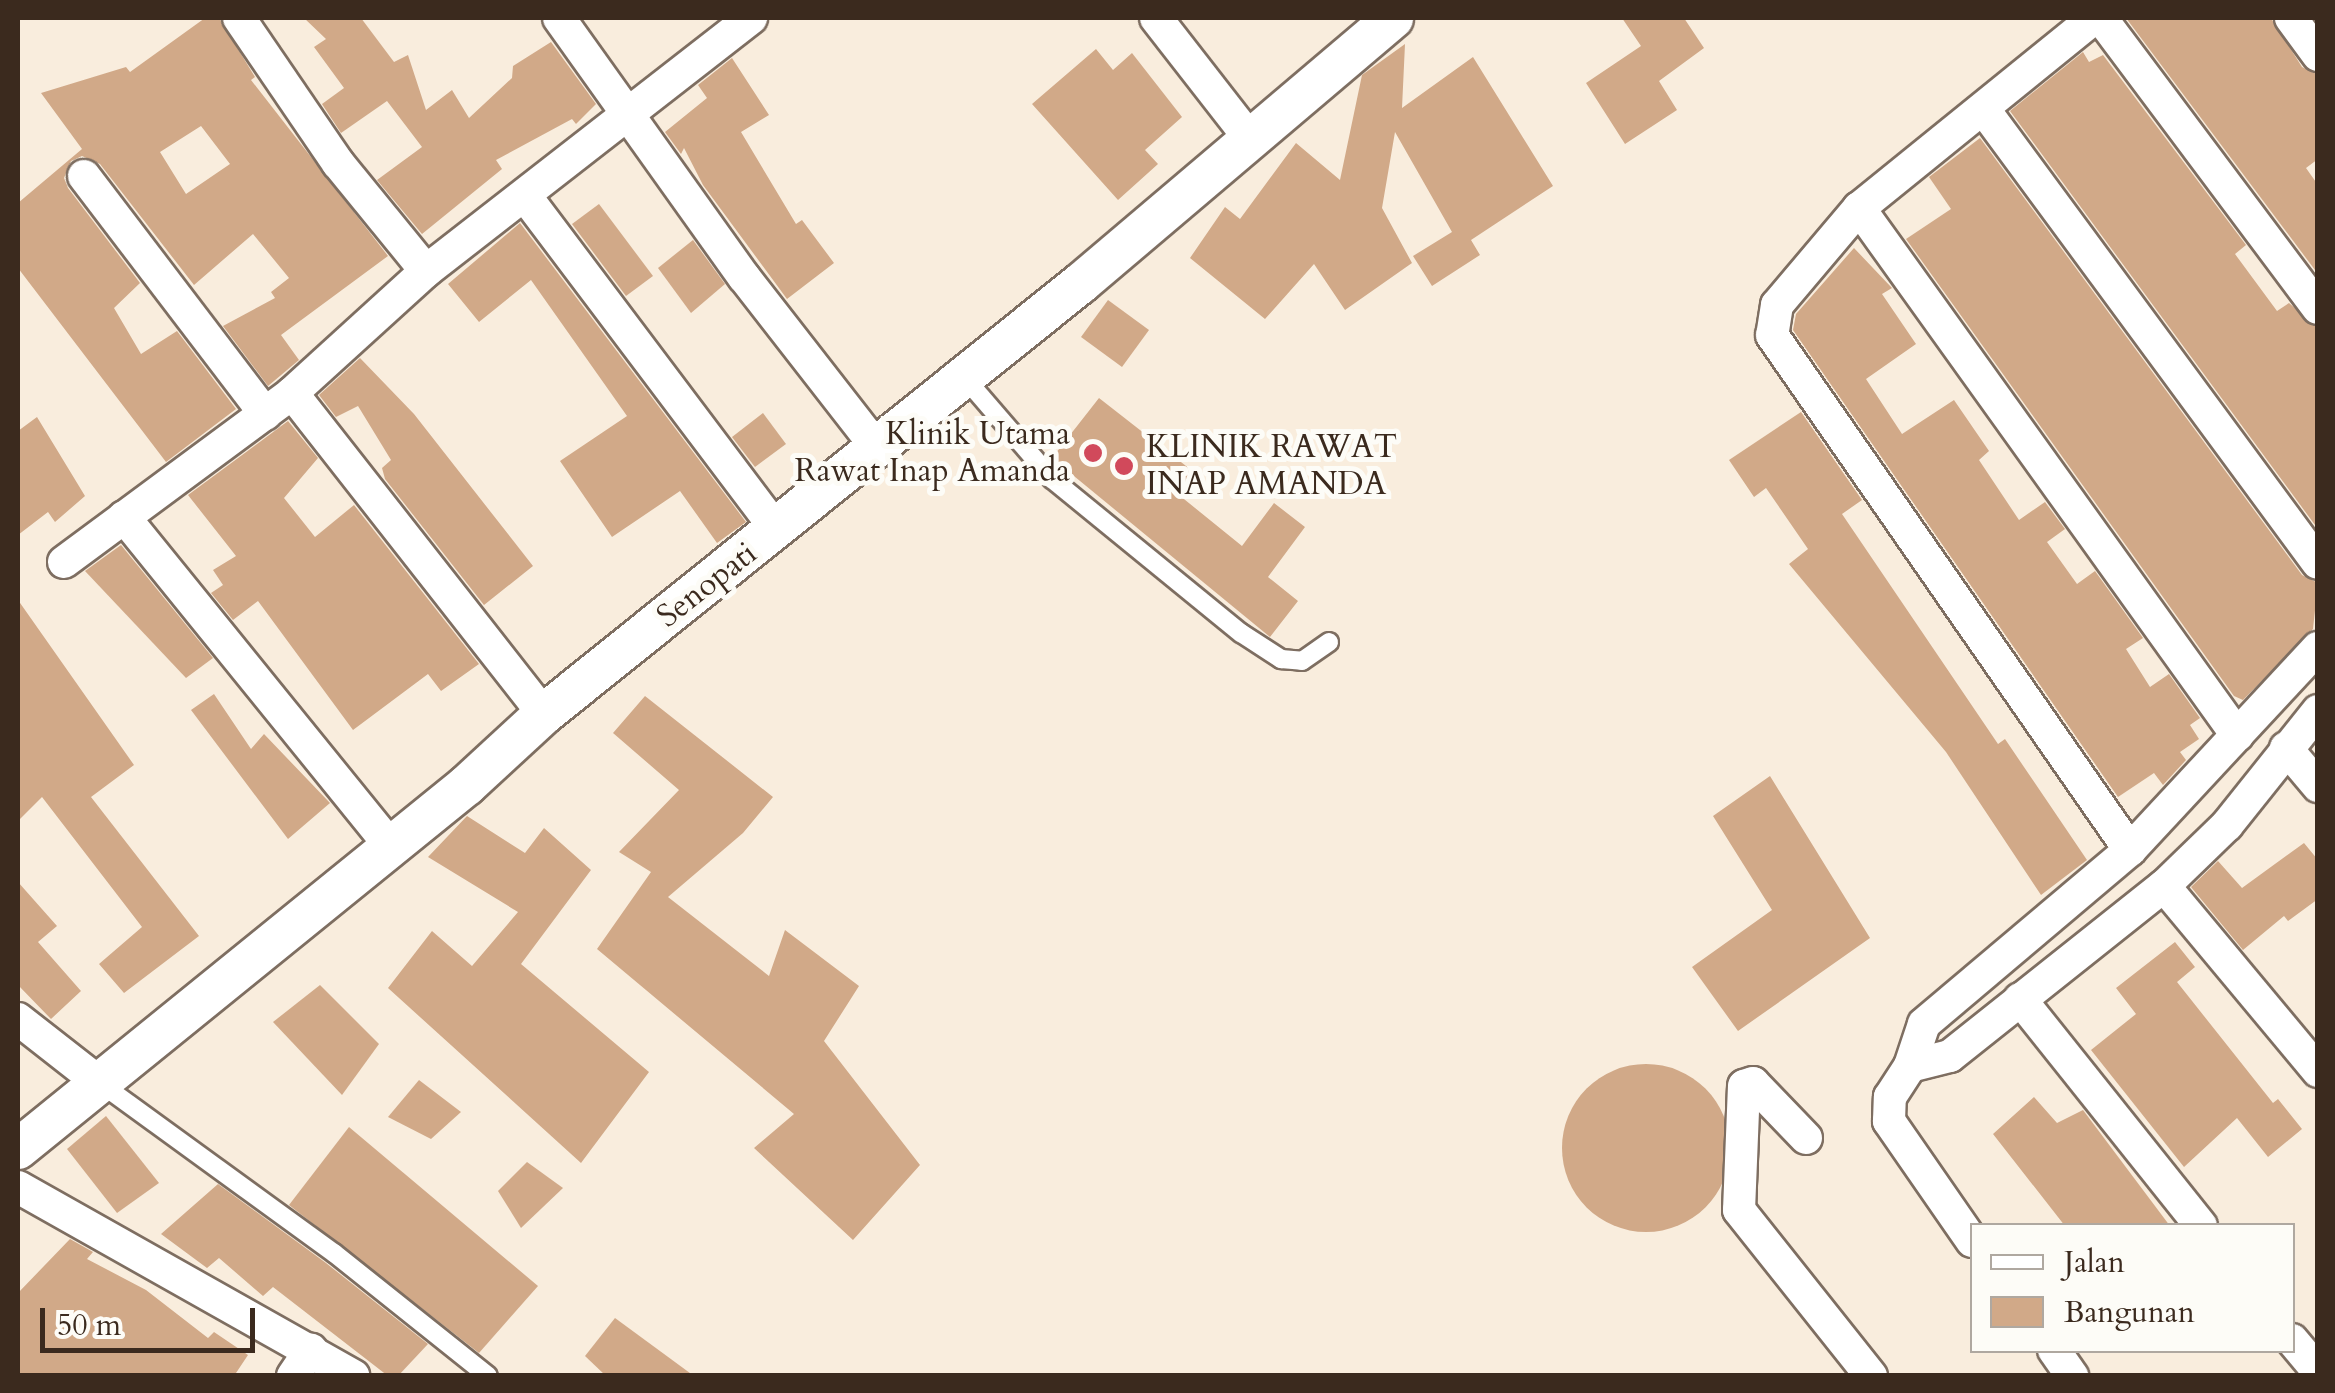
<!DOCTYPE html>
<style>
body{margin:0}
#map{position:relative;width:2335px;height:1393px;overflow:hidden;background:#f9eddd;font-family:Cardo,serif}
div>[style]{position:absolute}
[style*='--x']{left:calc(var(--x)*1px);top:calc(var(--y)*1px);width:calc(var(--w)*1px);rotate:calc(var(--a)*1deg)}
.building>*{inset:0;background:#d1a988}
.round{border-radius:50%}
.roads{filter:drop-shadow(2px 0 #7e6e61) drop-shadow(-2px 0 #7e6e61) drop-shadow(0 2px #7e6e61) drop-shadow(0 -2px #7e6e61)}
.service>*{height:18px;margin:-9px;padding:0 9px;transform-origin:9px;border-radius:9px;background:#fff}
.minor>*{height:32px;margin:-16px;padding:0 16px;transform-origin:16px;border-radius:16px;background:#fff}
.tertiary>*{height:40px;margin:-20px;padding:0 20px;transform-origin:20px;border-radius:20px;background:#fff}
.dots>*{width:28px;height:28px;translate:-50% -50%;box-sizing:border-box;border:5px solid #fdfcf7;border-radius:50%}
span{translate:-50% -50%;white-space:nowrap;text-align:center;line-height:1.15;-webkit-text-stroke:10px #fdfcf7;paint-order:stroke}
.poi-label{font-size:32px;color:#3b2a1e}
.right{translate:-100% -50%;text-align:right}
.left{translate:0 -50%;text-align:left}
.street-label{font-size:32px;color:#3b2a1e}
.frame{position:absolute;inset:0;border:20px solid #3b2a1e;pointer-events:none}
.legend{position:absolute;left:1970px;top:1223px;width:325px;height:130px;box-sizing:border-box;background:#fdfcf7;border:2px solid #afa8a0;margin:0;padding:12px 18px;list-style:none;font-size:30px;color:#3b2a1e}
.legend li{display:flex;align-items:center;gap:20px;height:50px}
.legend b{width:50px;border:2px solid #afa8a0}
.scale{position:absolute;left:40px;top:1308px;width:215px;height:45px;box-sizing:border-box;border:5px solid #3b2a1e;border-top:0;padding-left:12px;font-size:30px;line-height:35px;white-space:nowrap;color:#3b2a1e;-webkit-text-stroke:8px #fdfcf7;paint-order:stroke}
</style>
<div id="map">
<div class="building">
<div style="clip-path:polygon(evenodd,205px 18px,219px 18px,255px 77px,251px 80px,388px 256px,281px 335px,299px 360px,268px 386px,223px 326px,275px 298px,271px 292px,289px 278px,253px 234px,194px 285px,100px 164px,82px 156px,71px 161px,64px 178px,68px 188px,140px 283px,114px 308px,141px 354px,177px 331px,236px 409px,166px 462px,18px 268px,18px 203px,82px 149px,41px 93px,126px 67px,130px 72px,205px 18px,201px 126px,230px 164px,186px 194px,160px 152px,201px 126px)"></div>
<div style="clip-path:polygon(304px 18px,361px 18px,394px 62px,408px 55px,426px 110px,452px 90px,469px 118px,512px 78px,513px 66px,551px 42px,596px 104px,576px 124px,572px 119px,496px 160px,502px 169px,422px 234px,377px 180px,422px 147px,387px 101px,341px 133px,322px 104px,344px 88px,314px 47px,326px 39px)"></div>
<div style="clip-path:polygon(1622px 18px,1684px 18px,1704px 48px,1659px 81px,1677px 110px,1625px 144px,1586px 83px,1641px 46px)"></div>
<div style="clip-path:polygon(2126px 18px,2271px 18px,2302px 67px,2318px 75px,2318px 159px,2306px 168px,2318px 185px,2318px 274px)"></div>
<div style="clip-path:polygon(1405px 44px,1402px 108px,1473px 57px,1553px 186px,1471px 240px,1480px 255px,1432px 286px,1413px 256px,1452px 232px,1395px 132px,1382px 208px,1412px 263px,1345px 310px,1314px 264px,1265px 319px,1190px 258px,1225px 207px,1240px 219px,1296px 143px,1340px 180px,1362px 75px)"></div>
<div style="clip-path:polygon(1096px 49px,1113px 70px,1132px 53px,1182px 117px,1145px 150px,1158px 164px,1118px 200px,1032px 104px)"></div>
<div style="clip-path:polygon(2083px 52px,2089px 62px,2103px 55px,2246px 245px,2235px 254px,2277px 311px,2289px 303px,2318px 328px,2318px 529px,2010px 111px)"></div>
<div style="clip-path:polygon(732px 58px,769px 115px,741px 132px,796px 224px,802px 220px,834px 263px,787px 299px,703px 185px,684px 148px,681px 154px,665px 132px,707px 98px,698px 85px)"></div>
<div style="clip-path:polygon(1980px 138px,2302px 575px,2318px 583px,2313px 629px,2243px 700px,2234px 696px,1906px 239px,1951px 209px,1929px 177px)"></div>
<div style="clip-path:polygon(599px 204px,653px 276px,626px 296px,572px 224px)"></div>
<div style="clip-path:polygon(520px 223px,746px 522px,717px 543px,680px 491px,612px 537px,560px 461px,627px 416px,531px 280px,479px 322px,448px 284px)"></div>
<div style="clip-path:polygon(693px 240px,725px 284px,691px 313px,658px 268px)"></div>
<div style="clip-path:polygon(1854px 248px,1892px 288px,1882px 294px,1916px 344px,1866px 379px,1902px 434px,1954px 400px,1989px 451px,1979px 460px,2019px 520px,2045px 502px,2065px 529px,2047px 542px,2077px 584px,2095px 571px,2143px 638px,2126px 649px,2150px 687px,2169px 674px,2200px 718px,2190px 725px,2199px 739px,2180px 752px,2186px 760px,2163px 785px,2154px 773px,2118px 797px,1793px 330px,1796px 314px)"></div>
<div style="clip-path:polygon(1108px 300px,1149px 330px,1122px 367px,1081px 337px)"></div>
<div style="clip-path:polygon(360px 358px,414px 414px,533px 566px,484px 605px,385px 479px,382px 468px,391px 460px,358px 406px,336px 417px,319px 395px)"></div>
<div style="clip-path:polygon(1099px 398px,1195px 473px,1179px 495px,1242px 546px,1274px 503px,1305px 527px,1268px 577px,1298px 601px,1270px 637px,1052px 458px)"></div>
<div style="clip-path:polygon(1801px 412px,1862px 500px,1842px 514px,1998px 744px,2005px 739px,2087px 860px,2041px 895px,1946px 752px,1789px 564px,1808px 549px,1766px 488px,1754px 497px,1729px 460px)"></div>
<div style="clip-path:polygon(763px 413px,786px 444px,755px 467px,732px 437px)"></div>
<div style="clip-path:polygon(37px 417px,85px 496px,55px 522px,48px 512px,18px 535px,18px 431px)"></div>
<div style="clip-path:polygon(288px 421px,318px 458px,284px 498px,315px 537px,354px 505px,479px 664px,441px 691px,428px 674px,353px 730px,258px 601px,233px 620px,211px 593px,223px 585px,213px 570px,236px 556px,188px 495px)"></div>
<div style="clip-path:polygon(121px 545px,213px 658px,186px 678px,85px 571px)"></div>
<div style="clip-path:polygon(18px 600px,134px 765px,91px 797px,199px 936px,124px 993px,99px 964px,142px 927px,42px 797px,18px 821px)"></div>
<div style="clip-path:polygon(214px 694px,251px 749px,264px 734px,330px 803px,288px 839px,191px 710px)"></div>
<div style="clip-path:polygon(645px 696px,773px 797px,743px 833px,668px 897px,769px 976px,785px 930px,859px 986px,824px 1041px,920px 1165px,853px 1240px,754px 1148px,794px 1114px,597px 949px,651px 872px,619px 852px,679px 790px,613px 733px)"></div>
<div style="clip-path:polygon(1770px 776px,1870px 938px,1738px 1031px,1692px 967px,1772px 910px,1713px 816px)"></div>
<div style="clip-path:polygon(467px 816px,525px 853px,544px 828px,591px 870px,521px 964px,649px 1072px,581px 1163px,388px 988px,432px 931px,472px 966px,518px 912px,428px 857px)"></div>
<div style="clip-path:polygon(2304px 843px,2318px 860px,2318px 899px,2288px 921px,2284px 916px,2243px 950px,2191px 887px,2218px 861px,2242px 888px)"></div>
<div style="clip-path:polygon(18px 882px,57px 926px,38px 942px,81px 991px,51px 1019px,18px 985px)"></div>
<div style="clip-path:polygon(2175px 942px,2195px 967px,2177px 982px,2273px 1103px,2278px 1099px,2302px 1129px,2268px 1157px,2237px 1118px,2184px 1167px,2091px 1050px,2136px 1014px,2116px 988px)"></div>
<div style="clip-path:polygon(320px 985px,379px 1044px,342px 1095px,273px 1022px)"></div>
<div class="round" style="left:1562px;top:1064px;width:168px;height:168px"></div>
<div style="clip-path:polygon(419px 1080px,461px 1112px,431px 1139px,388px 1117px)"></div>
<div style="clip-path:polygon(2034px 1097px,2057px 1123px,2083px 1110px,2170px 1226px,2065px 1226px,1993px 1134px)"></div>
<div style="clip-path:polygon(106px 1116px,159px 1183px,117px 1213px,67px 1149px)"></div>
<div style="clip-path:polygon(349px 1127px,538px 1286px,479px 1353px,289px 1205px)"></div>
<div style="clip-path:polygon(527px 1162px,563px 1188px,521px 1228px,498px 1191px)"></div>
<div style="clip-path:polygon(218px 1184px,326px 1263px,428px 1344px,398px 1376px,388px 1376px,273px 1287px,263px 1296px,219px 1258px,207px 1268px,161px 1234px)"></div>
<div style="clip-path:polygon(70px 1239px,93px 1252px,87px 1259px,146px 1290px,208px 1338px,214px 1332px,248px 1355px,234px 1376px,18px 1376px,18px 1293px)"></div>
<div style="clip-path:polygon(615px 1318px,694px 1376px,606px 1376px,585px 1356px)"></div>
</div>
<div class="roads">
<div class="service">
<div style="--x:964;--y:377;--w:135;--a:49.2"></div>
<div style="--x:1052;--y:479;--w:244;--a:39.2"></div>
<div style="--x:1241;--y:633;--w:48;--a:33"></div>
<div style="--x:1281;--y:659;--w:21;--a:5"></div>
<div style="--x:1302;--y:661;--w:33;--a:-35"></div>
<div style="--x:100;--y:1083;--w:289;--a:36"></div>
<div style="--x:334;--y:1253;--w:197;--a:38.6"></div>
</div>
<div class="minor">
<div style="--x:239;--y:18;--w:176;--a:55.7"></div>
<div style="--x:338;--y:163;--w:139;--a:50.8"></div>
<div style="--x:559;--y:18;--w:318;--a:54.5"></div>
<div style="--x:744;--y:277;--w:218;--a:52.1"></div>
<div style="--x:1156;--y:18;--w:150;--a:52.1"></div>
<div style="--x:2094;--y:18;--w:302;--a:141"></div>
<div style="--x:1859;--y:208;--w:127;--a:130.2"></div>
<div style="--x:1777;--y:305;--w:30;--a:99"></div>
<div style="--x:1772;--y:335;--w:627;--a:55.2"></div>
<div style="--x:2101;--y:18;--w:362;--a:53.2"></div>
<div style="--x:2291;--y:18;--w:46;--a:53.9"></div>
<div style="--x:1985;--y:111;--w:561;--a:53.62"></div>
<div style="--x:84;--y:176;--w:299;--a:52.7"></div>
<div style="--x:526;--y:197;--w:417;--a:53"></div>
<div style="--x:1859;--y:208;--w:649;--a:54.35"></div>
<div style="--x:292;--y:393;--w:408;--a:51.9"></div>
<div style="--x:124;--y:517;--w:421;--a:51"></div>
<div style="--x:64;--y:562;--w:284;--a:-36.5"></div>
<div style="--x:292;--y:393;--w:181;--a:-42.3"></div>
<div style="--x:426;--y:271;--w:412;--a:-37.9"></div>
<div style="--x:2286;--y:748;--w:50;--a:49.9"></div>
<div style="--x:2164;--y:886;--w:241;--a:50.2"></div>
<div style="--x:2020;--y:999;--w:290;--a:51.4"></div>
<div style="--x:18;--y:1019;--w:104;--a:38"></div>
<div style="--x:1910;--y:1066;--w:41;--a:-14"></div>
<div style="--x:1950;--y:1056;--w:273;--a:-38.5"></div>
<div style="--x:2164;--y:886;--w:88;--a:-44.1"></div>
<div style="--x:2227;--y:825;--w:146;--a:-51.4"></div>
<div style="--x:1806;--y:1138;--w:76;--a:-133.9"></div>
<div style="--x:1753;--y:1083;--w:9;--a:162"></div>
<div style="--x:1744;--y:1086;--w:124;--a:92.3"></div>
<div style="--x:1739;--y:1210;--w:212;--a:51.5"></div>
<div style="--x:18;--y:1187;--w:385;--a:29.4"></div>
<div style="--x:1972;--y:1241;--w:146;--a:-124.7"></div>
<div style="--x:1889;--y:1121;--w:24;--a:-88"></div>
<div style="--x:1890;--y:1097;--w:37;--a:-57"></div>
<div style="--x:1910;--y:1066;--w:44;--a:-71.6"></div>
<div style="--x:1924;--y:1024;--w:270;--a:-40.2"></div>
<div style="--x:2130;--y:850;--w:276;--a:-47.1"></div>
<div style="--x:2292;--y:1340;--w:40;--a:50"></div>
<div style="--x:2054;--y:1350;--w:32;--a:55"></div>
<div style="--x:293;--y:1376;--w:32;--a:-56"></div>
</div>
<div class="tertiary">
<div style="--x:18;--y:1149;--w:578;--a:-39.03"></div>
<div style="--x:467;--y:785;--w:105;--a:-42.7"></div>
<div style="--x:544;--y:714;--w:689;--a:-38.75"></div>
<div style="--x:1081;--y:283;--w:409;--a:-40.3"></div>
</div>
</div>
<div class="dots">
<div style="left:1093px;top:453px;background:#d1495b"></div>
<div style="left:1124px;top:466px;background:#d1495b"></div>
</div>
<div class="poi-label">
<span class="right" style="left:1070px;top:453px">Klinik Utama<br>Rawat Inap Amanda</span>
<span class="left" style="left:1146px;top:466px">KLINIK RAWAT<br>INAP AMANDA</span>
</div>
<div class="street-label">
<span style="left:707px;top:585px;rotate:-38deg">Senopati</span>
</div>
<div class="frame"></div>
<ul class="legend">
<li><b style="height:12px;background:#fff"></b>Jalan</li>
<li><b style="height:28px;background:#d1a988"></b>Bangunan</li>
</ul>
<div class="scale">50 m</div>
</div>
